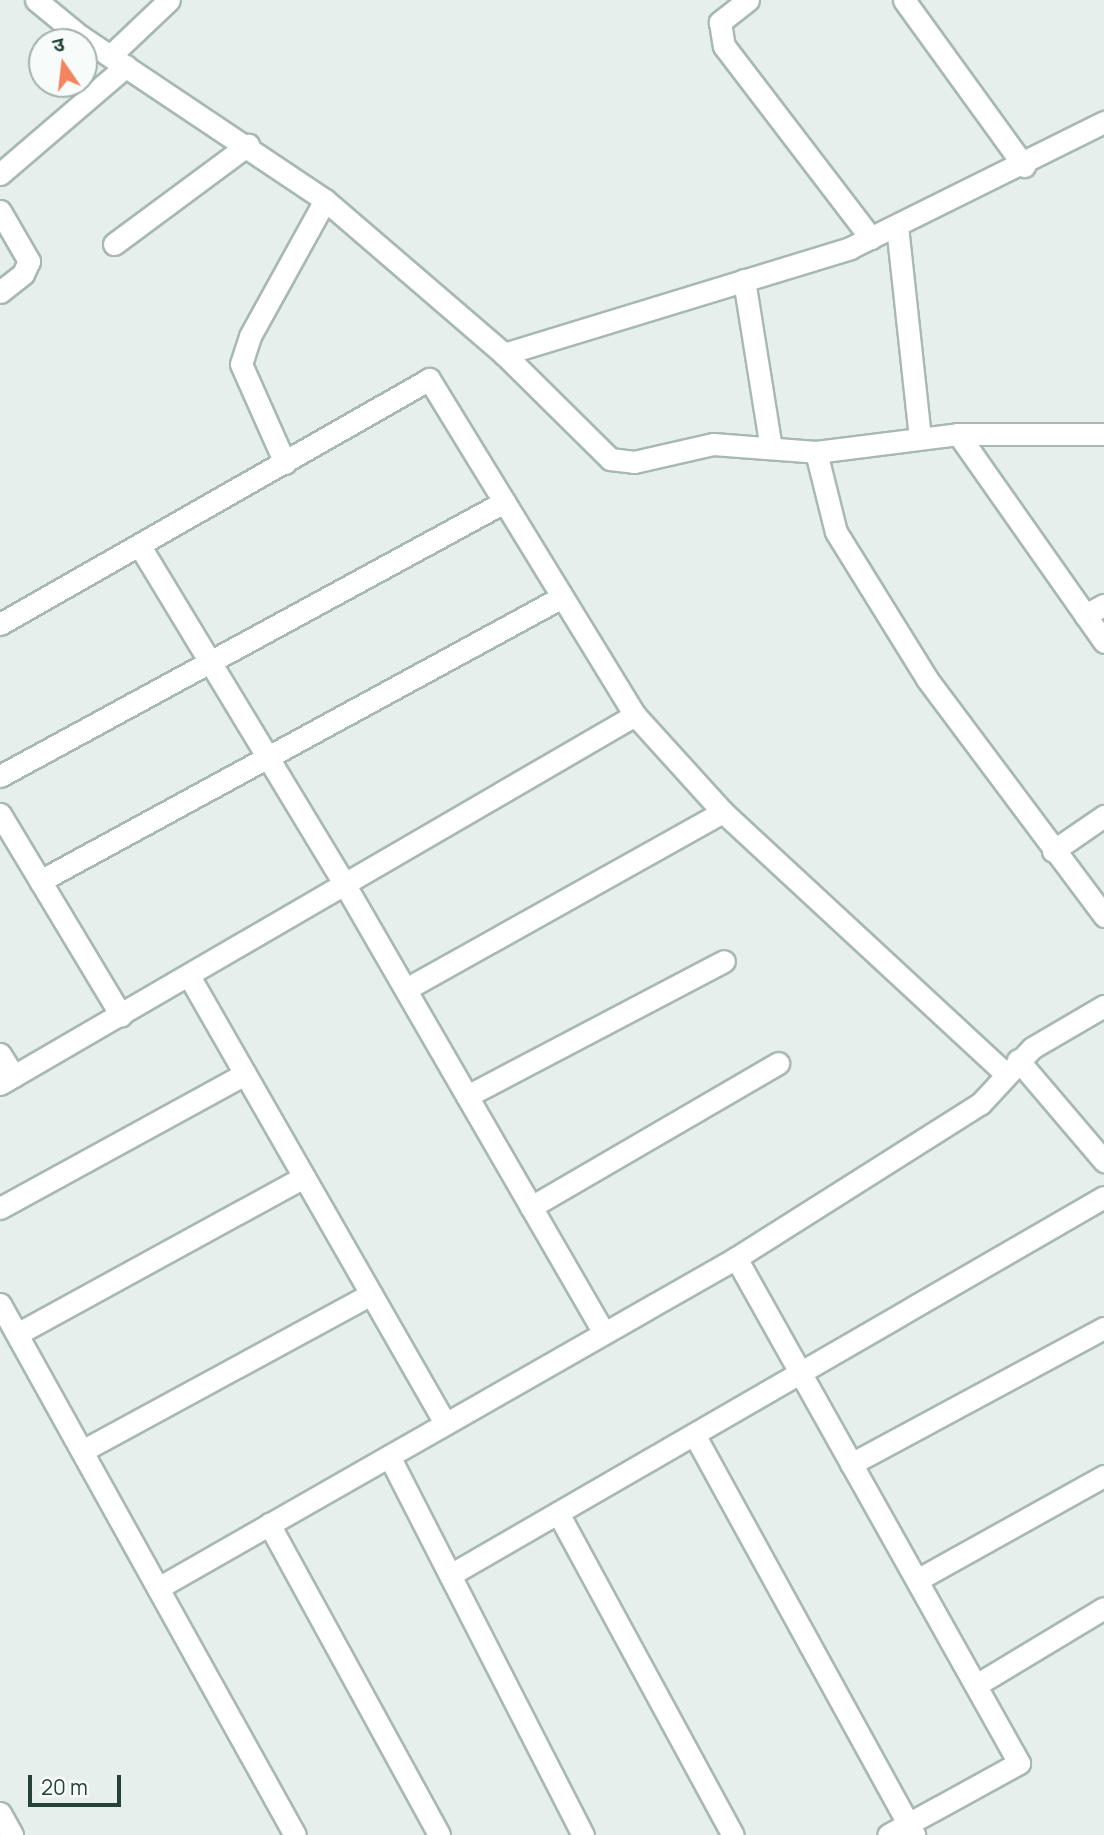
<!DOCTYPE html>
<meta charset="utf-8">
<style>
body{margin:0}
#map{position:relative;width:1104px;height:1835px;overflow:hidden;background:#e6efeb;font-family:Manrope,"Noto Sans Devanagari",sans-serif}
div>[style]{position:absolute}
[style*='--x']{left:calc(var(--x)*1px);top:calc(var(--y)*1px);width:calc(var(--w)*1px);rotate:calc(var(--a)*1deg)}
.roads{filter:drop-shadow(2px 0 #a8b8b2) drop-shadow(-2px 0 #a8b8b2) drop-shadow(0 2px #a8b8b2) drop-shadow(0 -2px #a8b8b2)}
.street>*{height:21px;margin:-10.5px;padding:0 10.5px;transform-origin:10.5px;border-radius:10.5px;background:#fff}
.secondary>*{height:21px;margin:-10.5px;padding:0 10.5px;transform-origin:10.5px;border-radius:10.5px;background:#fff}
span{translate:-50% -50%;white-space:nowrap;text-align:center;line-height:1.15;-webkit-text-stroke:5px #f7fbf9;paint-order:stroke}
.north{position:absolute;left:28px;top:28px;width:70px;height:70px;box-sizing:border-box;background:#f7fbf9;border:2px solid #a3b1ad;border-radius:50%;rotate:346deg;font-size:19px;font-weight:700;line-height:28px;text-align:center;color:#24423a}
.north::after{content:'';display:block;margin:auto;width:24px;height:32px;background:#f4845f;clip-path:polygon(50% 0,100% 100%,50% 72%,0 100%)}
.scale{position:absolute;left:28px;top:1775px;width:93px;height:32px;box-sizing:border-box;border:4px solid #24423a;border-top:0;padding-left:9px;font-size:21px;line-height:24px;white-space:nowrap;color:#24423a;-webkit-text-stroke:5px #f7fbf9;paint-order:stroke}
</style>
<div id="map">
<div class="roads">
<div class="street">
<div style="--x:36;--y:0;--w:57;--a:39.3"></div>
<div style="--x:80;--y:36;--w:295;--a:33.8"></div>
<div style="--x:325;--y:200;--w:236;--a:40.7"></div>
<div style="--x:504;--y:354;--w:149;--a:44.7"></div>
<div style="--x:610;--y:459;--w:24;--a:7"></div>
<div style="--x:634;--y:462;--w:81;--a:-12.8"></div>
<div style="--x:713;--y:444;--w:103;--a:4.4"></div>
<div style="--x:816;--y:452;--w:143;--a:-7.2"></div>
<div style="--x:958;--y:434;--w:146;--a:0"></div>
<div style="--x:748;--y:0;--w:36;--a:142"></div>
<div style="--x:720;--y:22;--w:24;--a:81"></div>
<div style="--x:724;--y:46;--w:242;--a:52.6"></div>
<div style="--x:904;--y:0;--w:205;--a:54.1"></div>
<div style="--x:110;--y:56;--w:81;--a:-43.5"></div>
<div style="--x:0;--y:174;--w:166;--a:-40.6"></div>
<div style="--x:0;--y:211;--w:58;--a:59.9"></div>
<div style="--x:29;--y:261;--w:14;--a:115"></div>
<div style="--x:23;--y:274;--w:29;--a:142"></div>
<div style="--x:897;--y:226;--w:213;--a:83.8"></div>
<div style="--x:114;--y:244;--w:167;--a:-36.5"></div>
<div style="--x:744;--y:280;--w:170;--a:80.9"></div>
<div style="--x:504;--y:354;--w:362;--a:-17"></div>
<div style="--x:850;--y:248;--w:284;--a:-26.4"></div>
<div style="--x:958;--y:434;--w:254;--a:54.9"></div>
<div style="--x:816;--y:452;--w:82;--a:76"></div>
<div style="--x:836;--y:532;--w:173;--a:58.2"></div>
<div style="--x:927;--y:679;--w:296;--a:53.2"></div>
<div style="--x:285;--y:463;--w:108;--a:-114"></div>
<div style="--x:241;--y:364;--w:29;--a:-72"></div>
<div style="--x:250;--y:336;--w:155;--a:-61.1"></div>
<div style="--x:141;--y:548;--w:394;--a:58.8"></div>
<div style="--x:345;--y:885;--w:517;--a:59.97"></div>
<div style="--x:1085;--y:615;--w:21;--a:-28"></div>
<div style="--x:0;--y:624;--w:494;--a:-29.7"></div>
<div style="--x:429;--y:379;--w:394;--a:58.5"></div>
<div style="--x:635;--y:715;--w:131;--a:47.8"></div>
<div style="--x:723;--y:812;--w:386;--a:42.8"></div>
<div style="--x:0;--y:776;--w:574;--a:-28.53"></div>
<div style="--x:0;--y:814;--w:235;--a:59"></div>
<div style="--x:1053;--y:851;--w:62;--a:-34.5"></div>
<div style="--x:40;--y:881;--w:594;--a:-28.55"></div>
<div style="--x:189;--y:976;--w:515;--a:60.2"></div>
<div style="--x:406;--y:989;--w:363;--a:-29.2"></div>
<div style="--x:0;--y:1054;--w:26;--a:58"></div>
<div style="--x:1018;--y:1060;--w:133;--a:49.6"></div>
<div style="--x:0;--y:1084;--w:734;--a:-30.16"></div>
<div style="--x:467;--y:1096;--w:290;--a:-27.7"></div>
<div style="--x:531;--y:1207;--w:286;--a:-30.2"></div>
<div style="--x:0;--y:1208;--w:279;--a:-28.7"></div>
<div style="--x:736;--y:1258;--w:579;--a:60.73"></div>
<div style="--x:1019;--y:1763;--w:149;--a:151.2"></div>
<div style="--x:0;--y:1304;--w:607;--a:60.95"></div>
<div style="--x:17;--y:1334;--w:327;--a:-28.7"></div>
<div style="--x:695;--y:1436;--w:455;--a:61.2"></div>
<div style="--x:82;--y:1451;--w:329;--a:-28.5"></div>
<div style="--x:389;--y:1456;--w:426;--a:62.9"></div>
<div style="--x:851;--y:1464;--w:287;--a:-28.3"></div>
<div style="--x:558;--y:1513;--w:366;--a:61.5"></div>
<div style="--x:269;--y:1524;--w:354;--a:61.3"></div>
<div style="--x:450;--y:1575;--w:755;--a:-30.03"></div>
<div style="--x:917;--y:1580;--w:214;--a:-29.1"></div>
<div style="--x:158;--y:1588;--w:666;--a:-29.72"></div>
<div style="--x:736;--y:1258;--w:289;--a:-32.3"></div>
<div style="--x:980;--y:1104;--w:76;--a:-47.1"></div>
<div style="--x:1032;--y:1048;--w:83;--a:-30.3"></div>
<div style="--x:976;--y:1685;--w:149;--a:-31"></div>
</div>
<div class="secondary">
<div style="--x:0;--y:1813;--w:25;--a:61"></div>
</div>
</div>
<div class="north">उ</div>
<div class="scale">20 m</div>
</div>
